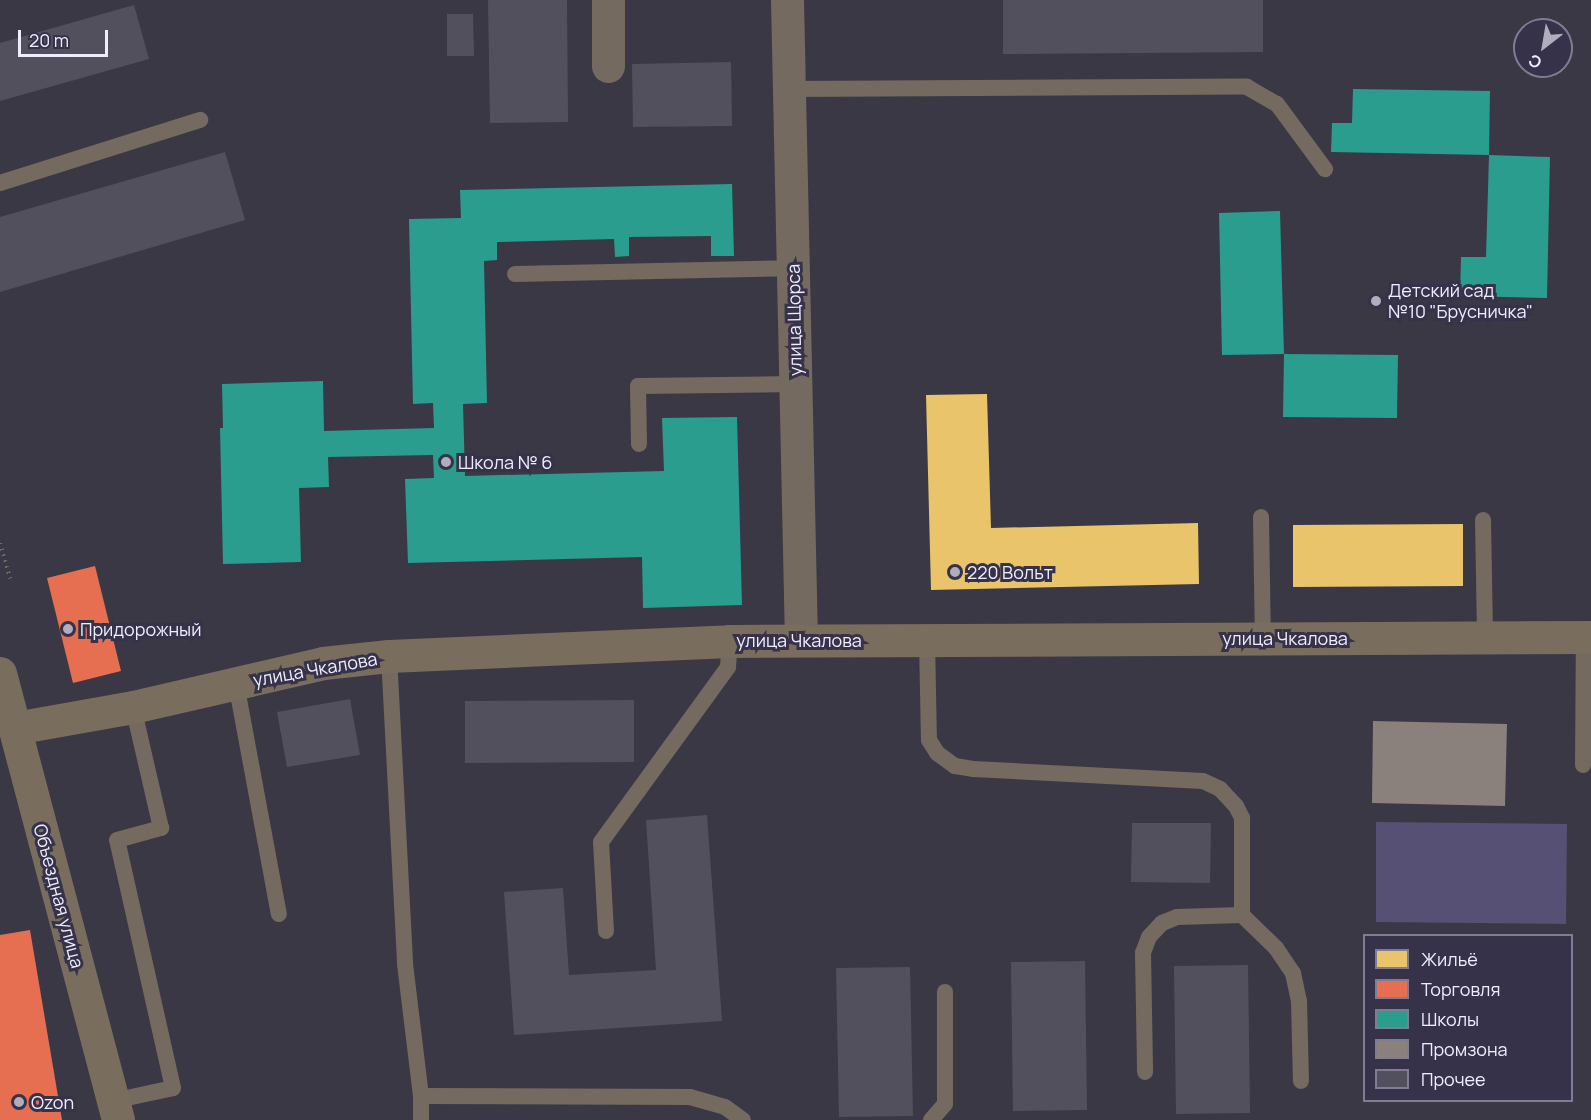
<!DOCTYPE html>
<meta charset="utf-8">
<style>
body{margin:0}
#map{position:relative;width:1591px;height:1120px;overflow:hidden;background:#3a3844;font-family:Manrope,sans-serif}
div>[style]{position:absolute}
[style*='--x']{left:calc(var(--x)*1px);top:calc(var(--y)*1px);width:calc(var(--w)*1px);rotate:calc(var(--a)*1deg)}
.green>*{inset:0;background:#565074}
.homes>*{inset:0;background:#e9c46a}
.shops>*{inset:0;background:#e76f51}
.schools>*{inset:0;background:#2a9d8f}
.industry>*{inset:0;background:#8a817c}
.building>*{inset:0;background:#52505c}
.path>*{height:4px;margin-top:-2px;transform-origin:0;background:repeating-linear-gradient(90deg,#706965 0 1.5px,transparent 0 6px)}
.lane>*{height:16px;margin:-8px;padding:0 8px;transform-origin:8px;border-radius:8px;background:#746a60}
.street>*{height:33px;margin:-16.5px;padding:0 16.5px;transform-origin:16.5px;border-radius:16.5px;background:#746a60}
.secondary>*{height:33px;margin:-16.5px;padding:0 16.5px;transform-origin:16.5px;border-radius:16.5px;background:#796d5e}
.dots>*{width:16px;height:16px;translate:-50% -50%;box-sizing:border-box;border:3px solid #36324a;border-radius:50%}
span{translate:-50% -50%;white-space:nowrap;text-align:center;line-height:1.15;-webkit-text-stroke:6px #36324a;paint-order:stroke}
.poi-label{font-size:18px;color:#efedfd}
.left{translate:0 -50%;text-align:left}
.street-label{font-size:18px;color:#efedfd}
.legend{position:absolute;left:1363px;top:934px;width:210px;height:168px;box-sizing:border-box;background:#36324a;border:2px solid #807d92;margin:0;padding:8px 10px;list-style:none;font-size:18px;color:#efedfd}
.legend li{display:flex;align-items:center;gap:12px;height:30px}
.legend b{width:30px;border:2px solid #807d92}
.north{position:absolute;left:1513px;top:18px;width:60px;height:60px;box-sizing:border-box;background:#36324a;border:2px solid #807d92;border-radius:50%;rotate:211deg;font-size:16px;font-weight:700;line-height:24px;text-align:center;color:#efedfd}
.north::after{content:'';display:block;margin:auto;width:21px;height:27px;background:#b0aebc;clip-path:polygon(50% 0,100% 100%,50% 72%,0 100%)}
.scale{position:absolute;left:18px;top:30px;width:90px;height:27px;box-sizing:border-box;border:3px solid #efedfd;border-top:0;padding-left:8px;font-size:18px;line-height:21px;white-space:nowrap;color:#efedfd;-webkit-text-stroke:4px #36324a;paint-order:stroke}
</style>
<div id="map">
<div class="green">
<div style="clip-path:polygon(1376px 822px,1567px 824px,1566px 924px,1376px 922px)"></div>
</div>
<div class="homes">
<div style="clip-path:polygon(987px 394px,991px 528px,1198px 523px,1199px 584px,931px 590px,926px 395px)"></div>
<div style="clip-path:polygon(1463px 524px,1463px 586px,1293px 587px,1293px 525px)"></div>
</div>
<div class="shops">
<div style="clip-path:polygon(95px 566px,121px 671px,73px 683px,47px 578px)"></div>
<div style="clip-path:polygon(30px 930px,62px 1120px,0 1120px,0 935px)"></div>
</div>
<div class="schools">
<div style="clip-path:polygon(1353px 89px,1490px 91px,1489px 155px,1550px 157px,1547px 298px,1460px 296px,1461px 257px,1486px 257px,1489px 155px,1331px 152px,1332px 123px,1352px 123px)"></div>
<div style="clip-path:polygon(732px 184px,734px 256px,711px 256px,711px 236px,629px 237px,629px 256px,615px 257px,614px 239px,497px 242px,497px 260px,484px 261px,487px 403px,463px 404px,465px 476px,664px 471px,662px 418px,737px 417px,742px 605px,643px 608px,642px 557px,408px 563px,405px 479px,434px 478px,433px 455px,328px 457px,329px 487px,299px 488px,301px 562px,223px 564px,220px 428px,223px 428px,222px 384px,323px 381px,324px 431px,434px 428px,433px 403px,413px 404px,409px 219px,461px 218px,460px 190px)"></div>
<div style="clip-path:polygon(1280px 211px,1284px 354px,1398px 355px,1397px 418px,1283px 417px,1284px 354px,1222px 355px,1219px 213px)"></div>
</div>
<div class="industry">
<div style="clip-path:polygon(1373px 721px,1507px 724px,1505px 806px,1372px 803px)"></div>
</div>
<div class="building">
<div style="clip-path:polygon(488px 0,567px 0,568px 122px,490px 123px)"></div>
<div style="clip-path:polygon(1003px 0,1263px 0,1263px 52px,1003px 54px)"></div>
<div style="clip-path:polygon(134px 5px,149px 59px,0 101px,0 43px)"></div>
<div style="clip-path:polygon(447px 14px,473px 14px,474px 56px,447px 56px)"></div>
<div style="clip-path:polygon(731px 62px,732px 126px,633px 127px,632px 64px)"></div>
<div style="clip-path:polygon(225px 152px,245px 220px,0 292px,0 217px)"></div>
<div style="clip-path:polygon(350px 699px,360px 755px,287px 767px,277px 712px)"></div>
<div style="clip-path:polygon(634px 700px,634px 762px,465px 763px,465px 701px)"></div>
<div style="clip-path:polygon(707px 815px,722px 1021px,514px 1035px,504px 892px,563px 888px,569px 975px,656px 970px,646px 820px)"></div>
<div style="clip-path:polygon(1132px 823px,1211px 823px,1210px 883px,1131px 882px)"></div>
<div style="clip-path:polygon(1085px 961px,1087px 1110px,1013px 1111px,1011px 962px)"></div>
<div style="clip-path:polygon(1248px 965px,1250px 1113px,1176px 1114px,1174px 966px)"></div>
<div style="clip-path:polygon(910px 967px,913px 1116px,839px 1117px,836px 968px)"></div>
</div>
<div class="path">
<div style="--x:0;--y:543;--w:37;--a:74"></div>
</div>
<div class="lane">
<div style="--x:789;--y:89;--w:458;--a:-0.3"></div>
<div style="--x:1247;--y:87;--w:34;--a:30"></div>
<div style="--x:1277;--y:104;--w:81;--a:53.6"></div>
<div style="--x:0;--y:183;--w:210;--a:-17.5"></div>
<div style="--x:515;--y:274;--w:278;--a:-1.2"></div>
<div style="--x:639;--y:444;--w:58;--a:-91"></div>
<div style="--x:638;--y:386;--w:158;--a:-0.7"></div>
<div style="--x:1261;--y:517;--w:121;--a:89.1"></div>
<div style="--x:1483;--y:520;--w:117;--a:89"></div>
<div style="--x:927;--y:639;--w:101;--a:88.9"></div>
<div style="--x:929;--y:740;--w:15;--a:58"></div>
<div style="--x:937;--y:753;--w:22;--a:36"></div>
<div style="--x:955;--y:766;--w:18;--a:9"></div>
<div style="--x:973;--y:769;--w:230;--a:3"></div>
<div style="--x:1203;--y:781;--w:19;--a:25"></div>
<div style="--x:1220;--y:789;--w:23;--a:47"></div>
<div style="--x:1236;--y:806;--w:13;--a:63"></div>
<div style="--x:1242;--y:818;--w:97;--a:90"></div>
<div style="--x:1242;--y:915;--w:65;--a:178.2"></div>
<div style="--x:1177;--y:917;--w:16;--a:158"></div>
<div style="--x:1162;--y:923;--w:19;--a:133"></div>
<div style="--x:1149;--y:937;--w:17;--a:111"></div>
<div style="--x:1143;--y:953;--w:119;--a:89"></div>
<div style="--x:389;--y:656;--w:308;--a:87"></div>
<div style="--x:405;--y:964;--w:133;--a:83.1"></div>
<div style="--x:421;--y:1096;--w:269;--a:0.2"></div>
<div style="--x:690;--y:1097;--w:36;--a:16"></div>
<div style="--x:725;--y:1107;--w:22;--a:36"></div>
<div style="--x:236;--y:683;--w:235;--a:79.5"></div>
<div style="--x:1583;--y:765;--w:128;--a:-89.6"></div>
<div style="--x:1242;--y:915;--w:47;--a:44.1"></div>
<div style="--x:1276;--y:948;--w:30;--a:56"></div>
<div style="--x:1293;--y:973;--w:29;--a:78"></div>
<div style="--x:1299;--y:1001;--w:80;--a:88.6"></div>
<div style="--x:606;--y:931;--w:89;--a:-93.2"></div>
<div style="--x:601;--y:842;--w:216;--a:-54"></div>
<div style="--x:728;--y:667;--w:26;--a:-86"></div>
<div style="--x:421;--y:1096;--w:24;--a:90"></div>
<div style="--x:113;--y:1101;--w:61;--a:-12.2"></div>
<div style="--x:173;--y:1088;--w:254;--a:-102.7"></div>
<div style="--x:117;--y:840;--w:46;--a:-15.3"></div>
<div style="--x:161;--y:828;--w:124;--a:-103"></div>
<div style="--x:931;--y:1120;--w:21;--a:-49"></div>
<div style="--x:945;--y:1104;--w:112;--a:-90"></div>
</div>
<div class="street">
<div style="--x:608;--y:0;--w:66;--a:90"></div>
<div style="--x:787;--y:0;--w:640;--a:88.75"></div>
</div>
<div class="secondary">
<div style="--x:0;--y:673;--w:462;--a:75.2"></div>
<div style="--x:15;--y:728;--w:120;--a:-10.1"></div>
<div style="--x:133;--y:707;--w:195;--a:-13"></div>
<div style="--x:323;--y:663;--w:66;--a:-6.1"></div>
<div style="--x:389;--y:656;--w:341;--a:-2.5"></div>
<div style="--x:730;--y:641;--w:861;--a:-0.27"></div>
</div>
<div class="dots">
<div style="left:1376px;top:301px;background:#b0aebc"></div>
<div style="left:446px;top:462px;background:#b0aebc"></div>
<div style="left:955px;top:572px;background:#b0aebc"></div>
<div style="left:68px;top:629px;background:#b0aebc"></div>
<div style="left:19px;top:1102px;background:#b0aebc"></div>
</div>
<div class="poi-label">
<span class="left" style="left:1388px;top:301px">Детский сад<br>№10 "Брусничка"</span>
<span class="left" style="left:458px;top:462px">Школа № 6</span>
<span class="left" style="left:967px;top:572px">220 Вольт</span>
<span class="left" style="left:80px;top:629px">Придорожный</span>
<span class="left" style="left:31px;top:1102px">Ozon</span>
</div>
<div class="street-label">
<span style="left:794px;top:320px;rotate:-91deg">улица Щорса</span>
<span style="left:1285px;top:638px">улица Чкалова</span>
<span style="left:799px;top:640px">улица Чкалова</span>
<span style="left:315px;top:669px;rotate:-10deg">улица Чкалова</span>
<span style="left:59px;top:896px;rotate:75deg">Объездная улица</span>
</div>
<ul class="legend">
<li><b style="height:16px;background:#e9c46a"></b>Жильё</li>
<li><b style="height:16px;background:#e76f51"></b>Торговля</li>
<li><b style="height:16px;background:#2a9d8f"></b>Школы</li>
<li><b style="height:16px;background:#8a817c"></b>Промзона</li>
<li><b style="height:16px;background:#52505c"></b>Прочее</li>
</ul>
<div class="north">С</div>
<div class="scale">20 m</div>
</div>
